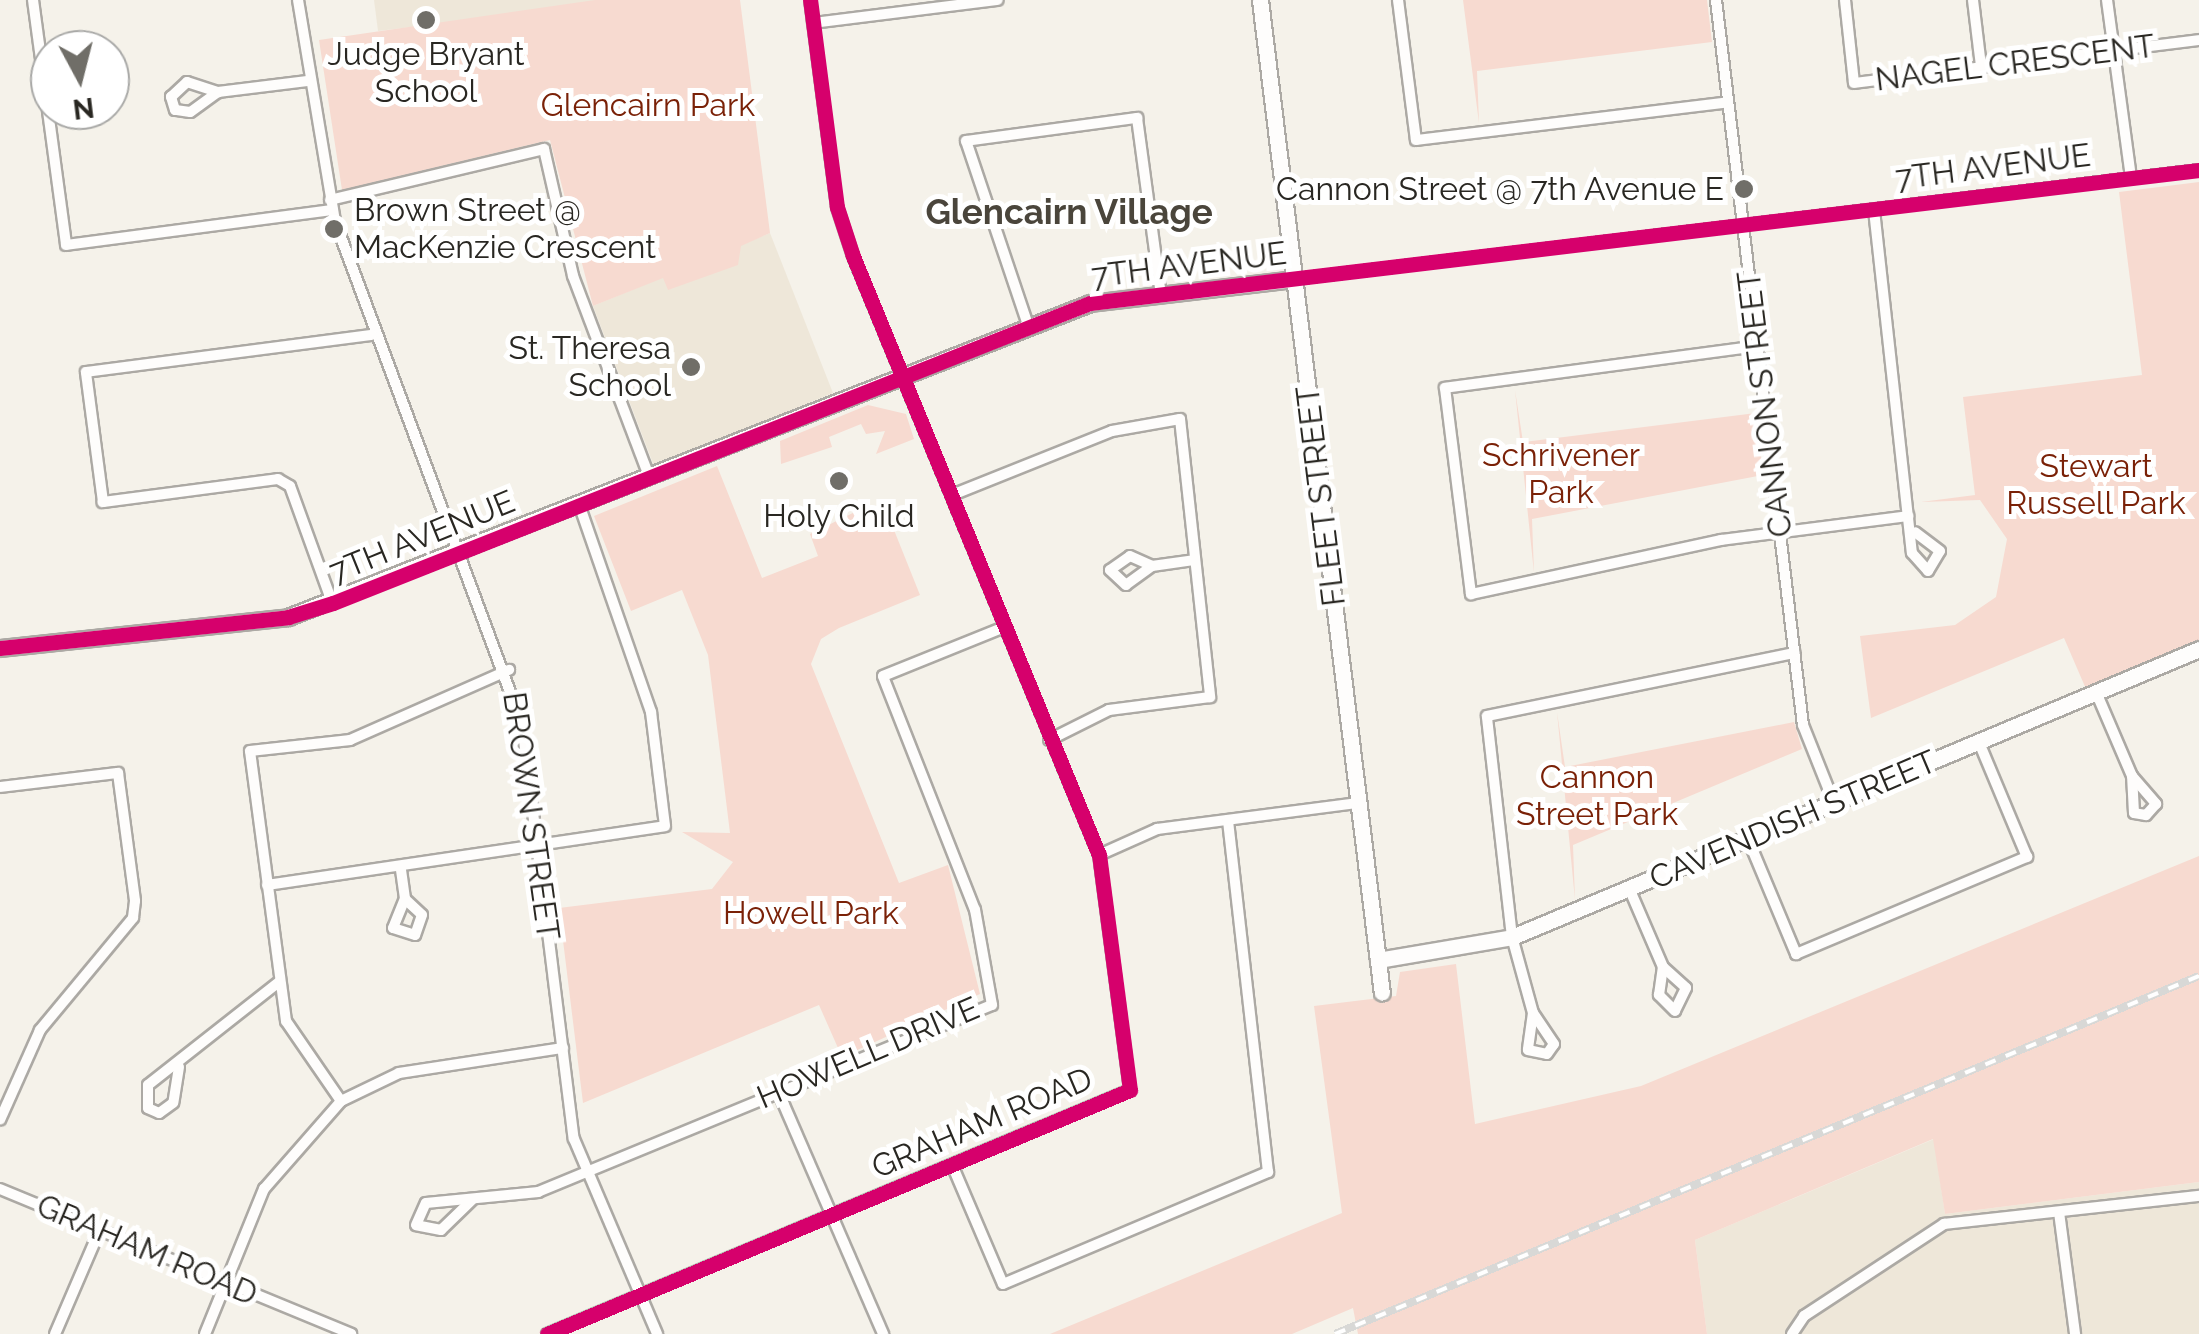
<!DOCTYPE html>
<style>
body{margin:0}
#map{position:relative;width:2199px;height:1334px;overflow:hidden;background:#f5f2ea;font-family:Raleway,sans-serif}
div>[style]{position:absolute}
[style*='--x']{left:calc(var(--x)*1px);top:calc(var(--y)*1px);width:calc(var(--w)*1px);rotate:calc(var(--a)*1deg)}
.built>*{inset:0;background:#eee7d9}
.green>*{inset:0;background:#f7dad0}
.stream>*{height:4px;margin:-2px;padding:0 2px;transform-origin:2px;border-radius:2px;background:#afc797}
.roads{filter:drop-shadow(2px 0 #aca9a4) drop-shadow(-2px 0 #aca9a4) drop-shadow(0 2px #aca9a4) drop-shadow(0 -2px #aca9a4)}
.street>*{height:10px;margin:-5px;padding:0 5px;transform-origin:5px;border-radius:5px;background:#fefdfc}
.secondary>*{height:15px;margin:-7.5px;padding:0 7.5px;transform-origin:7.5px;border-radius:7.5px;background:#fefdfc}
.rail>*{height:8px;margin-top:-4px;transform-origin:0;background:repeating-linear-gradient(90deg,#fff 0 11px,#d8d8d6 0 22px);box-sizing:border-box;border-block:2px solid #d8d8d6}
.cycleway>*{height:15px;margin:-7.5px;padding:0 7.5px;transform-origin:7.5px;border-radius:7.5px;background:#d6006c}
.dots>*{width:28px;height:28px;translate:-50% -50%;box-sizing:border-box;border:5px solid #fff;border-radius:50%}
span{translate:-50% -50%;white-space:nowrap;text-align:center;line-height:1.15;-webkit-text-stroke:10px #fff;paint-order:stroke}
.poi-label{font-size:32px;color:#292722}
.right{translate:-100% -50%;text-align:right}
.left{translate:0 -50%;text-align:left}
.street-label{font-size:32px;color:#292722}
.park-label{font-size:32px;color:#7a2107}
.neighbourhood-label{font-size:35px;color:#4a453b;font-weight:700}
.north{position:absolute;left:30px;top:30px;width:100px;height:100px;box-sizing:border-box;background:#fff;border:2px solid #a9a9a7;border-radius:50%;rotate:173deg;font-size:28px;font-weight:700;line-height:40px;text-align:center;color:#292722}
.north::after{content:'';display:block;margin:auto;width:35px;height:45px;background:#706e68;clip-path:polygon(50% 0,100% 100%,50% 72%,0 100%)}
</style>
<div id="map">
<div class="built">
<div style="clip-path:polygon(374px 0,595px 0,595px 5px,378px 31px)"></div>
<div style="clip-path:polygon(770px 233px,833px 393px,654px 466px,593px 306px)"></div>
<div style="clip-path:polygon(1934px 1139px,1945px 1214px,2199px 1182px,2199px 1334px,1707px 1334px,1695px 1240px)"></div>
</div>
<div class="green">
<div style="clip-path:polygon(595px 0,740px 0,770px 233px,741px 246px,738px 265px,668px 290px,663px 278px,593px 306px,550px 140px,342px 190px,319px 40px)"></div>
<div style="clip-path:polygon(1463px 0,1707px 0,1712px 42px,1477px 71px,1479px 123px)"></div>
<div style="clip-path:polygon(2199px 182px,2199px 641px,2086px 689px,2064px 638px,1871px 718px,1860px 636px,1955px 625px,1996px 597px,2007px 539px,1980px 500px,1921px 502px,1975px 495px,1963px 397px,2142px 375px,2119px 192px)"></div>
<div style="clip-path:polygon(1515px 390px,1523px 442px,1756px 413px,1763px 475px,1532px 519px,1534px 573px)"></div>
<div style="clip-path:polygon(868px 405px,906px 414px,914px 439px,876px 454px,885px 431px,866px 434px,861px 424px,829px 437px,832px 447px,781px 464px,780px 441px)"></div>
<div style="clip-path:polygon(717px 466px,762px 578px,818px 556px,810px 534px,863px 508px,873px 532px,892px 525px,920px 595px,839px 628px,821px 639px,811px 664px,899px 883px,948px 865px,980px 994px,842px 1057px,819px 1005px,583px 1103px,559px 908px,712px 889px,733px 862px,682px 832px,730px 833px,708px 655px,682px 590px,631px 611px,594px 516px)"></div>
<div style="clip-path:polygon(1557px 712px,1565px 767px,1794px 722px,1802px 749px,1573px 845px,1575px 900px)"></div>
<div style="clip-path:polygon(2199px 856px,2199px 1182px,1945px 1214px,1933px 1139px,1695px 1240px,1707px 1334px,1358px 1334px,1353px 1308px,1292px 1334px,1050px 1334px,1342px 1213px,1314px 1006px,1396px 996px,1400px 972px,1456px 964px,1475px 1124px,1641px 1086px)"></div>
</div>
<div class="stream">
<div style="--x:2012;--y:494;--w:6;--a:-9"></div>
</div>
<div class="roads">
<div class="street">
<div style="--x:33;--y:0;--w:247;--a:82.3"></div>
<div style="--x:66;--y:245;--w:269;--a:-7.5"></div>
<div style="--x:298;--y:0;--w:224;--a:80.5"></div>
<div style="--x:335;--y:221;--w:537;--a:69.61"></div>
<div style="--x:522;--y:724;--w:418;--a:82.9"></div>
<div style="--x:574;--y:1139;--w:212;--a:66.9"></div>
<div style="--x:1398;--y:0;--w:141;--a:82.7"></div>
<div style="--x:1416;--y:140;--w:314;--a:-6.9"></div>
<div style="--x:1716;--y:0;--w:730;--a:83.16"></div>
<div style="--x:1803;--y:725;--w:84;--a:68.3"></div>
<div style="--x:1845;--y:0;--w:83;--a:83.8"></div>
<div style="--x:1854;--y:83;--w:348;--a:-7.1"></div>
<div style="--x:1973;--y:0;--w:66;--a:83.1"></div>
<div style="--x:2107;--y:0;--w:180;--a:82.3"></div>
<div style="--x:813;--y:23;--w:186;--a:-7.1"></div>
<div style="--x:218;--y:92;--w:34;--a:144"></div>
<div style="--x:190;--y:112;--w:15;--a:-172"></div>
<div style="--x:175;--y:110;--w:14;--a:-107"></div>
<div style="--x:171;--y:97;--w:22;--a:-43"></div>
<div style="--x:187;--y:82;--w:33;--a:18"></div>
<div style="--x:218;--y:92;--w:90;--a:-7"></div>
<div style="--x:330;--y:200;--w:220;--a:-13.4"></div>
<div style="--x:544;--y:149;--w:130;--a:77.1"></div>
<div style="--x:573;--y:276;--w:214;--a:69.2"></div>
<div style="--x:1874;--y:210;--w:345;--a:83.7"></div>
<div style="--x:1912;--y:553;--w:24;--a:48"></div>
<div style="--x:1928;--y:571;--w:23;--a:-59"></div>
<div style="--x:1940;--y:551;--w:31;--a:-143"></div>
<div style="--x:1295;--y:279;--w:911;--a:-6.88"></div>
<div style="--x:1028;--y:325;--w:194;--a:-108.6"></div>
<div style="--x:966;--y:141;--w:173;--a:-7.7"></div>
<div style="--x:1137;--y:118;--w:179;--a:82.3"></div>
<div style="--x:1758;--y:346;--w:316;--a:172.4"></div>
<div style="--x:1445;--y:388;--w:208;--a:82.8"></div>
<div style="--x:1471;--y:594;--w:256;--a:-12.2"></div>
<div style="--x:1721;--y:540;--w:189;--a:-7.3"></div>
<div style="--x:952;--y:495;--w:172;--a:-21.8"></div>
<div style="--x:1112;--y:431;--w:69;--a:-10"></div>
<div style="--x:1180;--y:419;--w:280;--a:83.8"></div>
<div style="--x:1210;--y:697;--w:102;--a:172.7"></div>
<div style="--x:1109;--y:710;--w:67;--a:153.4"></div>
<div style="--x:1152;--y:566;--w:32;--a:144"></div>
<div style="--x:1126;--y:585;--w:22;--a:-137"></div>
<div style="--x:1110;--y:570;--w:24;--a:-35"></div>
<div style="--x:1130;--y:556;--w:24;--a:24"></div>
<div style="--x:1152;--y:566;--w:42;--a:-8.1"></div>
<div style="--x:332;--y:602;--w:123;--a:-109.9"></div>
<div style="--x:290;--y:486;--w:14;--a:-150"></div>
<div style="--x:278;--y:479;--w:177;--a:172.5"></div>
<div style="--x:103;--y:502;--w:131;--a:-97.5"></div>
<div style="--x:86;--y:372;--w:288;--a:-7.4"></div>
<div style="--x:2096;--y:692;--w:91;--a:66.8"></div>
<div style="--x:2132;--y:776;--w:37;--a:49"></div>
<div style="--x:2156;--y:804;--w:15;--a:132"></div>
<div style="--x:2146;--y:815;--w:12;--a:-171"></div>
<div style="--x:2134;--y:813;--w:37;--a:-93"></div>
<div style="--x:0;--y:787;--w:119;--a:-6.8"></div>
<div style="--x:118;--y:773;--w:129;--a:82.4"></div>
<div style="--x:135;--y:901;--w:17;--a:97"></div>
<div style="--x:133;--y:918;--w:146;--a:129.7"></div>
<div style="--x:40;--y:1030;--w:98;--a:114"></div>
<div style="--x:1748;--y:839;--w:125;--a:67.3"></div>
<div style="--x:1796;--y:954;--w:251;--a:-22.8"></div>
<div style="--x:2027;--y:857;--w:125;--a:-112.7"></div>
<div style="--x:1099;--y:855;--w:64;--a:-24.1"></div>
<div style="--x:1157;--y:829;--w:203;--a:-7.4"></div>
<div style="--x:401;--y:870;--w:29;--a:82"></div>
<div style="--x:405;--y:899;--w:23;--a:43"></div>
<div style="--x:422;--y:915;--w:21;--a:109"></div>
<div style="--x:415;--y:935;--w:23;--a:-162"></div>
<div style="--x:393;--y:928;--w:31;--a:-68"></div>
<div style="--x:267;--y:885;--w:402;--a:-8.4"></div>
<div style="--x:665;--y:826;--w:115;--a:-97"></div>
<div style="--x:651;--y:712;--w:220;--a:-109.1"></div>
<div style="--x:1629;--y:888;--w:86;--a:66.7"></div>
<div style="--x:1663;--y:967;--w:31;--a:42"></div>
<div style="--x:1686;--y:988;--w:25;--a:116"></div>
<div style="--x:1675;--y:1011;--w:23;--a:-135"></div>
<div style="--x:1659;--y:995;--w:28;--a:-82"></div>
<div style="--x:1533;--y:1013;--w:37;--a:98"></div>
<div style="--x:1528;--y:1050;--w:19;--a:12"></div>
<div style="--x:1547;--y:1054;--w:12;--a:-55"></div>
<div style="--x:1554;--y:1044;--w:37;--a:-124"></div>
<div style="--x:1533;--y:1013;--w:79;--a:-105.4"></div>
<div style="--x:1512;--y:937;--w:222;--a:-96.5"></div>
<div style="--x:1487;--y:716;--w:314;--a:-11.6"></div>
<div style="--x:179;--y:1067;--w:36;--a:99"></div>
<div style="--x:173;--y:1103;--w:17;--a:144"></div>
<div style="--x:159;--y:1113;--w:12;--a:-156"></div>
<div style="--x:148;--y:1108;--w:23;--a:-90"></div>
<div style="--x:148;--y:1085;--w:168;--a:-38.2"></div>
<div style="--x:778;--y:1091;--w:265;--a:66.6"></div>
<div style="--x:341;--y:1101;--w:97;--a:-124.5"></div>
<div style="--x:286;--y:1021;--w:272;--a:-97.6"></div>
<div style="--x:250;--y:751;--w:101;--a:-6.3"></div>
<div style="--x:350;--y:740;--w:174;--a:-23.8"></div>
<div style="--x:953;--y:1167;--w:127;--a:66.9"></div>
<div style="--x:1003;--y:1284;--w:288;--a:-22.9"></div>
<div style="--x:1268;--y:1172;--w:354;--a:-96.5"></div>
<div style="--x:0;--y:1189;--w:380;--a:22.4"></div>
<div style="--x:472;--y:1200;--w:43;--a:135.9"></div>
<div style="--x:441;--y:1230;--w:25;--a:-169"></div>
<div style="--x:416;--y:1225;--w:24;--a:-66"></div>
<div style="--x:426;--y:1203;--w:113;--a:-5.6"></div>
<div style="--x:538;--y:1192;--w:491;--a:-22.4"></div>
<div style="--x:992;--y:1005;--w:97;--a:-100.1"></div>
<div style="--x:975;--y:910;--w:251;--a:-111.5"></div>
<div style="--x:883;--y:676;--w:128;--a:-22"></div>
<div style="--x:2059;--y:1212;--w:123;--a:82.5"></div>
<div style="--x:55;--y:1334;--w:111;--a:-66.7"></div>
<div style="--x:205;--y:1334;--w:157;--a:-67.9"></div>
<div style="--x:264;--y:1189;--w:117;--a:-48.8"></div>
<div style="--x:341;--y:1101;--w:64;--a:-25.8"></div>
<div style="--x:399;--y:1073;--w:166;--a:-8.7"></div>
<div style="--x:547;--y:1334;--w:632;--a:-22.71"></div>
<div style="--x:1130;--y:1090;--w:237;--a:-97.5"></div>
<div style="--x:1099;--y:855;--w:648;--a:-112.33"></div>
<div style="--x:853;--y:256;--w:52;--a:-108.1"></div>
<div style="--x:837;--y:207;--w:209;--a:-97.4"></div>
<div style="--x:1792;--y:1334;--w:22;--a:-56"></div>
<div style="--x:1804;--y:1316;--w:168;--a:-33.3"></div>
<div style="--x:1944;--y:1224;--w:257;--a:-6.3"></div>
</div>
<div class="secondary">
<div style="--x:1260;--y:0;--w:1000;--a:83"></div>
<div style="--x:0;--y:648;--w:290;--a:-6.1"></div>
<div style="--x:288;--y:617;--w:861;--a:-21.38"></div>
<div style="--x:1090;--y:303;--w:206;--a:-6.7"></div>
<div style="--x:1378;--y:960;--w:136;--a:-9.7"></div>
<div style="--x:1512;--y:937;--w:745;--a:-22.74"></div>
</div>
</div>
<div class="rail">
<div style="--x:1335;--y:1334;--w:935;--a:-22.51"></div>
</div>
<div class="cycleway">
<div style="--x:0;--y:648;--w:290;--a:-6.1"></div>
<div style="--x:288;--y:617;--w:47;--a:-17.3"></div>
<div style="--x:333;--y:603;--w:814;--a:-21.62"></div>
<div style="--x:1090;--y:303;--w:1117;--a:-6.84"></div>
<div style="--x:547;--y:1334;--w:632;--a:-22.71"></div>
<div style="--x:1130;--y:1090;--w:237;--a:-97.5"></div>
<div style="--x:1099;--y:855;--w:648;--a:-112.33"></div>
<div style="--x:853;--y:256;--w:52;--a:-108.1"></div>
<div style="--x:837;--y:207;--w:209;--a:-97.4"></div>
</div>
<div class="dots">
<div style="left:426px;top:20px;background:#706e68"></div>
<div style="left:1744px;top:189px;background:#706e68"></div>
<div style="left:334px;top:229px;background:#706e68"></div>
<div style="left:691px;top:367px;background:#706e68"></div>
<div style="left:839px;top:481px;background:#706e68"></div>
</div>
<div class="poi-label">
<span style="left:426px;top:73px">Judge Bryant<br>School</span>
<span class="right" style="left:1724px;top:189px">Cannon Street @ 7th Avenue E</span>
<span class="left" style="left:354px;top:229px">Brown Street @<br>MacKenzie Crescent</span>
<span class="right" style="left:671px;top:367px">St. Theresa<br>School</span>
<span style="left:839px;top:516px">Holy Child</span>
</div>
<div class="street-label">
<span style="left:2015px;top:63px;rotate:-7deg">NAGEL CRESCENT</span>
<span style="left:1993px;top:167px;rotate:-7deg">7TH AVENUE</span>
<span style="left:1189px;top:265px;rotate:-7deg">7TH AVENUE</span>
<span style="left:1765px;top:404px;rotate:-97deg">CANNON STREET</span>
<span style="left:1321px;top:496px;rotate:-97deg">FLEET STREET</span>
<span style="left:422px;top:537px;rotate:-22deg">7TH AVENUE</span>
<span style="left:531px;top:816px;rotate:82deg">BROWN STREET</span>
<span style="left:1793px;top:820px;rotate:-23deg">CAVENDISH STREET</span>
<span style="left:868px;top:1053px;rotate:-23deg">HOWELL DRIVE</span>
<span style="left:982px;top:1123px;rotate:-23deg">GRAHAM ROAD</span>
<span style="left:147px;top:1250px;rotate:23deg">GRAHAM ROAD</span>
</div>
<div class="park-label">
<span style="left:648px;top:105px">Glencairn Park</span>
<span style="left:1561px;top:474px">Schrivener<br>Park</span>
<span style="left:2096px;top:485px">Stewart<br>Russell Park</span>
<span style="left:1597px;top:796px">Cannon<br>Street Park</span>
<span style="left:811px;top:913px">Howell Park</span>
</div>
<div class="neighbourhood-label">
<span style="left:1069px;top:212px">Glencairn Village</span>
</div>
<div class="north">N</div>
</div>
